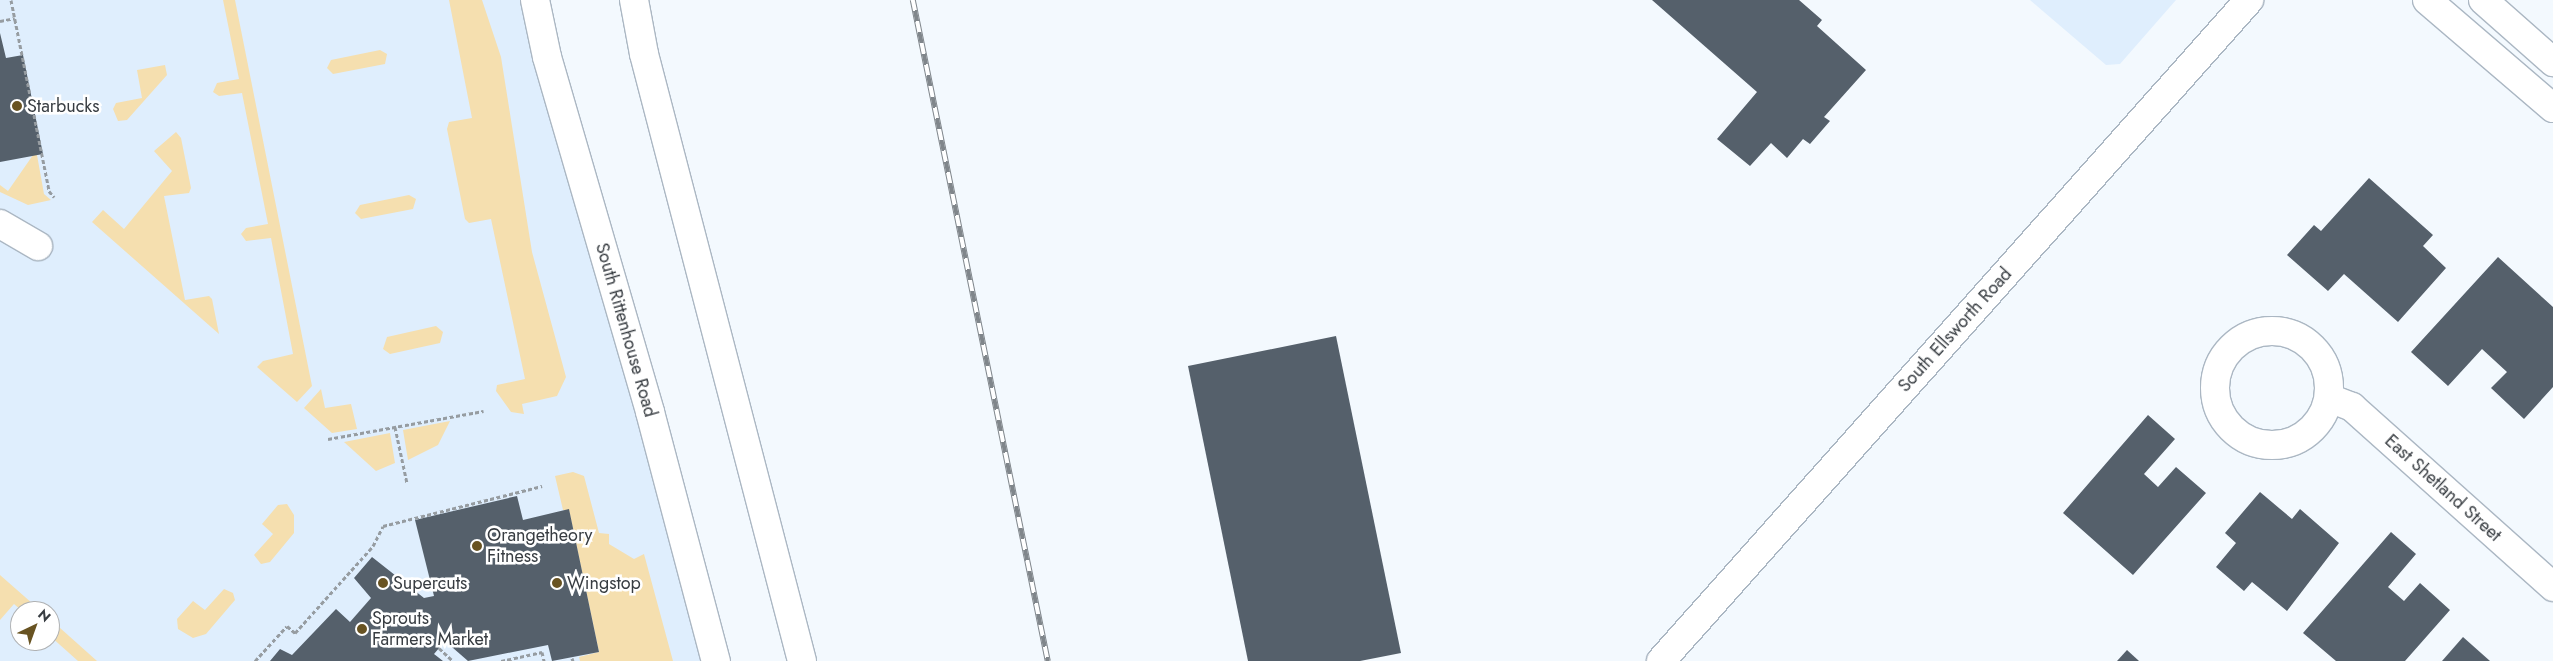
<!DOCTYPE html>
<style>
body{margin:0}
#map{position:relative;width:2553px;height:661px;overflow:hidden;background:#f3f9fe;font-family:Jost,sans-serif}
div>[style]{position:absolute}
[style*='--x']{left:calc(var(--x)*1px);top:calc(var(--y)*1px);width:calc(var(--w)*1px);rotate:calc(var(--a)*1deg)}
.built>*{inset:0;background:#dfeefd}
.green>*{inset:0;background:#f5dfaf}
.building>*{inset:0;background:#55606b}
.path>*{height:3px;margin-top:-1.5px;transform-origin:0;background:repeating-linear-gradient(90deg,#969ca1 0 4px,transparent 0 6.5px)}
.roads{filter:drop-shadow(1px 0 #abb7c3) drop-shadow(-1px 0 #abb7c3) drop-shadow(0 1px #abb7c3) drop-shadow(0 -1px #abb7c3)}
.minor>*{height:28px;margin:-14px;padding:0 14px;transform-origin:14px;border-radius:14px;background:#fff}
.minor>.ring{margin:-14px;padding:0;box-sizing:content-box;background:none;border:28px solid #fff;border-radius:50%}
.major>*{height:28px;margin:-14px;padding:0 14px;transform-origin:14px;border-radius:14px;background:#fff}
.rail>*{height:5.5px;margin-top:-2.75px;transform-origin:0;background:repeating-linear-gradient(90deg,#fff 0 11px,#80868b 0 22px);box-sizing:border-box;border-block:1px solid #80868b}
.dots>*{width:14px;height:14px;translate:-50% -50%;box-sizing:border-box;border:2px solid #fff;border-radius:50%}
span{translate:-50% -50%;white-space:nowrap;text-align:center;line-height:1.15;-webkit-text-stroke:5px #fff;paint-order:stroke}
.poi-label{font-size:18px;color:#373c41}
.left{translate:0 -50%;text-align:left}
.street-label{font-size:18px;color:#373c41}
.north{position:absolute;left:10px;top:601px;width:50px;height:50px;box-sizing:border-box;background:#fff;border:1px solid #afb1b3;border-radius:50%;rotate:42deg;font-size:14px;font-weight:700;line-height:20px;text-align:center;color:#373c41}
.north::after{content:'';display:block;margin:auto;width:18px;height:22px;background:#685322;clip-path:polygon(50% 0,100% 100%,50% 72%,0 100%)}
</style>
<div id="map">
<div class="built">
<div style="clip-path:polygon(evenodd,0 0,535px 0,716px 661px,0 661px,0 0,20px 611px,50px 611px,50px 641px,20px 641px,20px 611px)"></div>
<div style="clip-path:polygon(2030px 0,2176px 0,2120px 64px,2106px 65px)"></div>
</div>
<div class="green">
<div style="clip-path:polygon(223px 0,235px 0,312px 386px,297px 402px,257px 367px,263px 361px,293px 354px,271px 238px,246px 241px,241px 234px,246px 228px,268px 224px,242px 93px,219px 96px,213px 92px,217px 83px,239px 79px)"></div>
<div style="clip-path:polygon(449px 0,482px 0,501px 57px,532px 252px,566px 377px,557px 396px,522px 404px,524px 414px,511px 412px,496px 391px,497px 385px,525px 379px,491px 219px,469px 223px,465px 219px,447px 129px,449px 122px,472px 118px)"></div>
<div style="clip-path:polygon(380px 50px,387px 54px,385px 64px,333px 74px,327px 68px,331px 60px)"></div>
<div style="clip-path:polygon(165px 65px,167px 75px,127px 120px,118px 121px,113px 109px,116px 103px,142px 98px,137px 70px)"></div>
<div style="clip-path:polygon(176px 132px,181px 138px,191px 188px,189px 193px,164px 196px,185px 300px,209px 296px,212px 299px,219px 334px,92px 222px,103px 210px,124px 229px,172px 171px,154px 151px)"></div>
<div style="clip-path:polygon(33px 155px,37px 155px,44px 194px,51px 200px,28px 205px,0 192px,0 185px,8px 191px)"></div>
<div style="clip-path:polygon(409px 195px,416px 199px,413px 209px,361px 219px,355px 213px,360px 205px)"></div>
<div style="clip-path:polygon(436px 326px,443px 332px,440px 343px,390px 354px,383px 349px,387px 337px)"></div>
<div style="clip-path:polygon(321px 389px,325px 408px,351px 404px,357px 429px,332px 433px,304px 408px)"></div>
<div style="clip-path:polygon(450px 421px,438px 445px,408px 460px,403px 430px)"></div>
<div style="clip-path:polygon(390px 433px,395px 463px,376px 471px,344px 442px)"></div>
<div style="clip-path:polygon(573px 472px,584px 476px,599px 533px,609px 534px,609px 544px,634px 559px,644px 554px,673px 661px,580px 661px,579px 657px,599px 652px,569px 510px,563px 510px,555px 476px)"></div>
<div style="clip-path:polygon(287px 504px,294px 515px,294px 533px,270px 562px,261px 564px,254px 555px,273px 534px,262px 524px,278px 505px)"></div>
<div style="clip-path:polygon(0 575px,41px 611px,22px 611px,14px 604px,0 620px)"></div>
<div style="clip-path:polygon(224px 589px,233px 593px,235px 600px,206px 634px,193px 638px,178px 629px,177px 619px,193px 601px,205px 610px)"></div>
<div style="clip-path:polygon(50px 619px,97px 661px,78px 661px,50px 636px)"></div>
</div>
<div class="building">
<div style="clip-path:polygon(1652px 0,1799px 0,1822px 20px,1817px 26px,1866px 70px,1824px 117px,1830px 121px,1810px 144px,1803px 139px,1787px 158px,1771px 143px,1750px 166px,1717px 139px,1757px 92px)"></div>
<div style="clip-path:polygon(0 33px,6px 58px,23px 55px,43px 154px,0 162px)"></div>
<div style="clip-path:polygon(2369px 178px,2433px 235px,2423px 246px,2446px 268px,2398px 322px,2344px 274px,2328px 291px,2287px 255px,2314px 225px,2321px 231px)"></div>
<div style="clip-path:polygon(2498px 257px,2553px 307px,2553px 387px,2524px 419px,2491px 388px,2507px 372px,2482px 349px,2448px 386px,2411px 352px)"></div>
<div style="clip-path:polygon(1336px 336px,1401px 653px,1360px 661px,1248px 661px,1188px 366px)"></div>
<div style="clip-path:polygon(2148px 415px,2175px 439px,2144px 474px,2158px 487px,2176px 467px,2206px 493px,2133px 575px,2063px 513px)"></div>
<div style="clip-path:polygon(2260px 492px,2292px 519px,2300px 509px,2339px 543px,2287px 611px,2252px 582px,2244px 591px,2216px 567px,2236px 543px,2225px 533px)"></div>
<div style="clip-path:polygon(517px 496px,523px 520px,569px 509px,599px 652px,552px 661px,548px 645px,468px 661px,445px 641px,434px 654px,443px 661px,270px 661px,280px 649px,292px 655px,336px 609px,350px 622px,371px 598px,354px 578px,372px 557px,424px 598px,434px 596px,415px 520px)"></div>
<div style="clip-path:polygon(2391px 532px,2416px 554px,2388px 587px,2404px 601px,2420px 583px,2450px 610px,2405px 661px,2336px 661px,2303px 633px)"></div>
<div style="clip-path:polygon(2463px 637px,2490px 661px,2442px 661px)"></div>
<div style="clip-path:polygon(2127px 650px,2139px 661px,2117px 661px)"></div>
</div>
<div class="path">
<div style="--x:11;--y:0;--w:195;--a:78.7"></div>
<div style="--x:49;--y:191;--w:8;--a:50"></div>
<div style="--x:0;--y:21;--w:15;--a:-11"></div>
<div style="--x:395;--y:427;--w:57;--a:77.9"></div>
<div style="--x:328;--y:439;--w:158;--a:-10.2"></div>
<div style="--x:439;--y:648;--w:19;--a:43"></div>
<div style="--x:572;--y:658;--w:3;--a:72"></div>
<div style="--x:255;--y:661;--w:47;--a:-47.6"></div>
<div style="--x:287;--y:626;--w:11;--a:41"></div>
<div style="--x:295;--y:633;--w:117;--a:-48.1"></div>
<div style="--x:373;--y:546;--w:22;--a:-63"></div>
<div style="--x:383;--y:526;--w:164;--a:-14.1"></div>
<div style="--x:501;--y:661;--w:42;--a:-12.4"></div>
<div style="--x:542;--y:652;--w:9;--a:77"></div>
</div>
<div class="roads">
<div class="minor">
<div style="--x:2427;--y:0;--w:166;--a:40.6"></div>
<div style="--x:2483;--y:0;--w:94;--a:41.5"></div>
<div style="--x:0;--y:224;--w:44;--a:30.1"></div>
<div class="ring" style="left:2215px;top:331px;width:86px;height:86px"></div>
<div style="--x:2329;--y:398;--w:25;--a:21"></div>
<div style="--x:2352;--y:407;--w:270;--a:41.8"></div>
<div style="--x:1661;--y:661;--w:885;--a:-48.34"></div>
</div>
<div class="major">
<div style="--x:535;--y:0;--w:58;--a:78.1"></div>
<div style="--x:547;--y:57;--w:370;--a:73.8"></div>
<div style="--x:650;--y:412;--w:258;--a:75.2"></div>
<div style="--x:634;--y:0;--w:55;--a:79.5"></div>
<div style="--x:644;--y:54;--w:627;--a:75.41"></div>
</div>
</div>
<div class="rail">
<div style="--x:913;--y:0;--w:675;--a:78.46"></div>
</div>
<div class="dots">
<div style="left:17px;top:106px;background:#685322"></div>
<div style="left:477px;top:546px;background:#685322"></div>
<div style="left:383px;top:583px;background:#685322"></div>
<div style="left:557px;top:583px;background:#685322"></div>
<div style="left:362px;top:629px;background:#685322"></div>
</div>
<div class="poi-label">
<span class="left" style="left:27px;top:106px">Starbucks</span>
<span class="left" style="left:487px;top:546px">Orangetheory<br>Fitness</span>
<span class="left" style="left:393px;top:583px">Supercuts</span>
<span class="left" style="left:567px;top:583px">Wingstop</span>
<span class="left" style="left:372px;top:629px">Sprouts<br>Farmers Market</span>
</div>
<div class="street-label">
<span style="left:626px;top:330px;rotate:74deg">South Rittenhouse Road</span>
<span style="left:1955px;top:330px;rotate:-48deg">South Ellsworth Road</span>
<span style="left:2443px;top:488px;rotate:42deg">East Shetland Street</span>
</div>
<div class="north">N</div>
</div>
